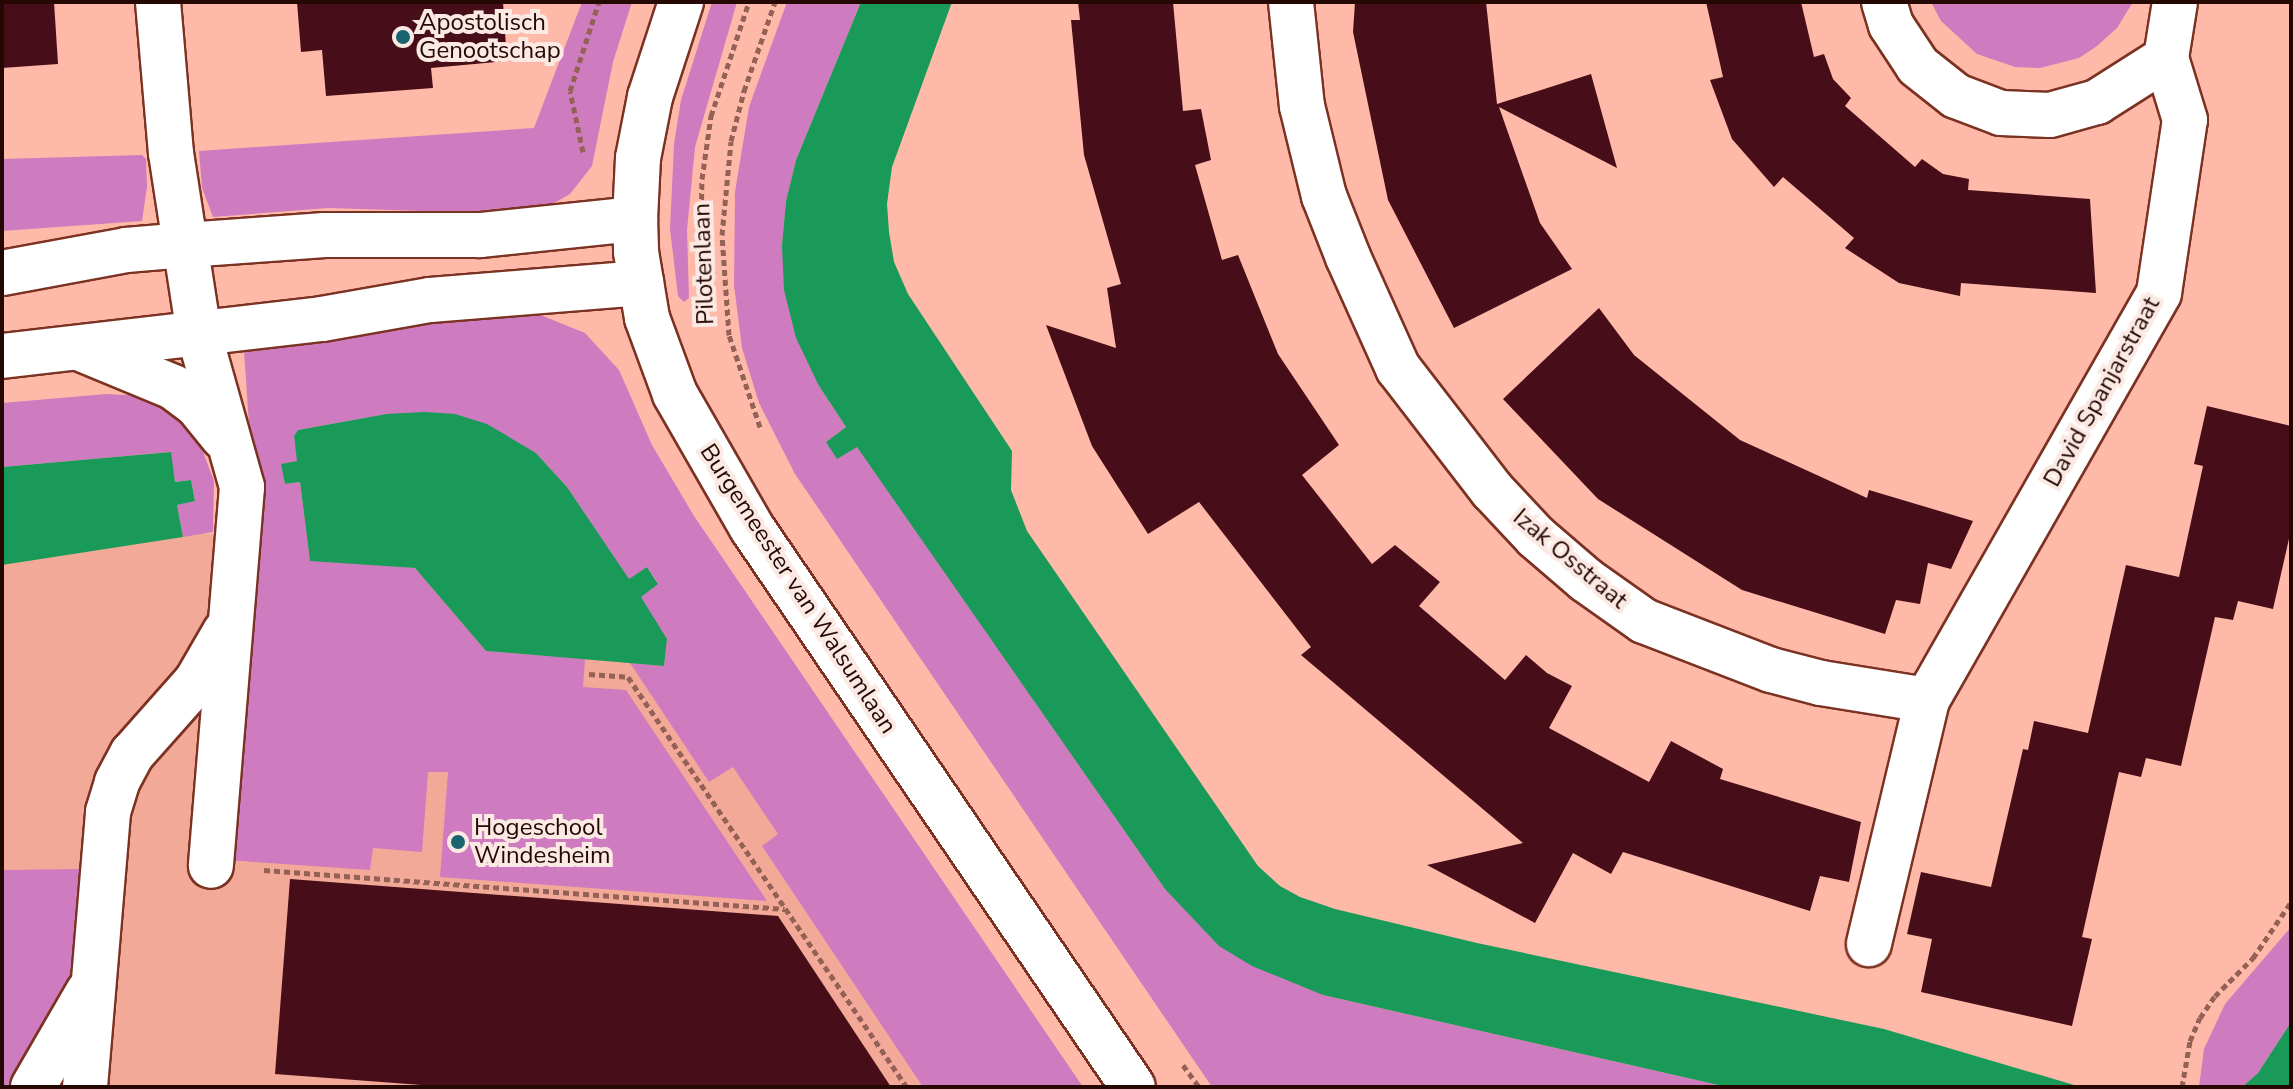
<!DOCTYPE html>
<style>
body{margin:0}
#map{position:relative;width:2293px;height:1089px;overflow:hidden;background:#ffb9a8;font-family:"Nunito Sans",sans-serif}
div>[style]{position:absolute}
[style*='--x']{left:calc(var(--x)*1px);top:calc(var(--y)*1px);width:calc(var(--w)*1px);rotate:calc(var(--a)*1deg)}
.built>*{inset:0;background:#f3a998}
.green>*{inset:0;background:#cf7bbf}
.water>*{inset:0;background:#1a9a58}
.building>*{inset:0;background:#470e19}
.path>*{height:5px;margin-top:-2.5px;transform-origin:0;background:repeating-linear-gradient(90deg,#946156 0 6px,transparent 0 10px)}
.roads{filter:drop-shadow(2px 0 #7b3222) drop-shadow(-2px 0 #7b3222) drop-shadow(0 2px #7b3222) drop-shadow(0 -2px #7b3222)}
.minor>*{height:44px;margin:-22px;padding:0 22px;transform-origin:22px;border-radius:22px;background:#fff}
.dots>*{width:22px;height:22px;translate:-50% -50%;box-sizing:border-box;border:4px solid #fbe9e4;border-radius:50%}
span{translate:-50% -50%;white-space:nowrap;text-align:center;line-height:1.15;-webkit-text-stroke:8px #fbe9e4;paint-order:stroke}
.poi-label{font-size:24px;color:#260803}
.left{translate:0 -50%;text-align:left}
.street-label{font-size:24px;color:#260803}
.frame{position:absolute;inset:0;border:4px solid #260803;pointer-events:none}
</style>
<div id="map">
<div class="built">
<div style="clip-path:polygon(323px 533px,626px 597px,712px 549px,1082px 1087px,2px 1087px,2px 560px,172px 534px)"></div>
</div>
<div class="green">
<div style="clip-path:polygon(582px 2px,632px 2px,613px 62px,592px 166px,570px 194px,551px 205px,515px 214px,328px 208px,213px 217px,202px 188px,199px 151px,534px 128px)"></div>
<div style="clip-path:polygon(712px 2px,737px 2px,695px 147px,687px 230px,689px 298px,684px 302px,678px 296px,670px 229px,674px 144px,681px 100px)"></div>
<div style="clip-path:polygon(787px 2px,861px 2px,796px 160px,786px 201px,782px 245px,819px 386px,846px 427px,826px 442px,857px 446px,1165px 889px,1323px 995px,1727px 1087px,1212px 1087px,795px 474px,759px 403px,742px 348px,734px 285px,735px 192px,749px 107px)"></div>
<div style="clip-path:polygon(1931px 2px,2133px 2px,2117px 28px,2097px 46px,2079px 58px,2040px 68px,2015px 67px,1977px 54px,1941px 21px)"></div>
<div style="clip-path:polygon(142px 155px,146px 159px,147px 187px,142px 221px,2px 231px,2px 159px)"></div>
<div style="clip-path:polygon(518px 313px,543px 316px,585px 333px,619px 370px,652px 445px,694px 516px,1083px 1087px,923px 1087px,762px 846px,778px 834px,733px 767px,709px 782px,630px 663px,664px 666px,667px 639px,640px 597px,658px 583px,647px 567px,629px 580px,567px 487px,536px 453px,455px 414px,386px 414px,298px 430px,294px 436px,298px 461px,282px 464px,285px 484px,300px 482px,310px 560px,415px 568px,486px 651px,585px 659px,583px 687px,626px 690px,767px 901px,440px 877px,448px 772px,428px 772px,422px 852px,373px 848px,370px 870px,226px 860px,253px 483px,244px 351px,407px 318px)"></div>
<div style="clip-path:polygon(106px 394px,144px 396px,163px 404px,189px 427px,200px 444px,214px 481px,213px 532px,183px 537px,177px 505px,195px 500px,191px 480px,175px 482px,170px 452px,2px 467px,2px 403px)"></div>
<div style="clip-path:polygon(82px 869px,73px 979px,13px 1087px,2px 1087px,2px 870px)"></div>
<div style="clip-path:polygon(2291px 927px,2291px 1022px,2258px 1073px,2242px 1087px,2199px 1087px,2204px 1049px,2225px 1004px)"></div>
</div>
<div class="water">
<div style="clip-path:polygon(861px 2px,952px 2px,892px 167px,887px 204px,889px 232px,894px 262px,908px 294px,1012px 451px,1011px 490px,1027px 531px,1258px 866px,1280px 886px,1300px 897px,1335px 909px,1477px 943px,1884px 1029px,2081px 1087px,1727px 1087px,1323px 995px,1252px 966px,1219px 946px,1165px 889px,857px 447px,837px 459px,826px 442px,846px 427px,819px 386px,796px 338px,784px 290px,782px 245px,786px 201px,796px 160px)"></div>
<div style="clip-path:polygon(425px 412px,455px 414px,487px 424px,536px 453px,567px 487px,629px 579px,647px 567px,658px 584px,641px 597px,667px 639px,664px 666px,486px 651px,415px 568px,310px 561px,300px 482px,285px 484px,281px 464px,297px 461px,294px 436px,298px 430px,386px 414px)"></div>
<div style="clip-path:polygon(171px 452px,175px 482px,191px 480px,195px 501px,177px 505px,183px 537px,2px 565px,2px 467px)"></div>
<div style="clip-path:polygon(2291px 1022px,2291px 1087px,2242px 1087px,2258px 1073px)"></div>
</div>
<div class="building">
<div style="clip-path:polygon(2px 2px,54px 2px,58px 64px,2px 68px)"></div>
<div style="clip-path:polygon(297px 2px,503px 2px,507px 61px,431px 68px,433px 88px,326px 96px,322px 50px,301px 52px)"></div>
<div style="clip-path:polygon(1078px 2px,1173px 2px,1183px 111px,1201px 109px,1211px 160px,1195px 165px,1222px 260px,1238px 255px,1278px 354px,1339px 445px,1302px 475px,1372px 564px,1395px 545px,1440px 582px,1419px 606px,1505px 680px,1526px 655px,1547px 673px,1572px 686px,1549px 728px,1649px 782px,1671px 741px,1723px 769px,1720px 779px,1861px 822px,1849px 882px,1820px 876px,1810px 911px,1623px 852px,1611px 874px,1573px 853px,1535px 923px,1427px 865px,1523px 843px,1301px 655px,1311px 647px,1199px 502px,1148px 534px,1092px 446px,1046px 325px,1116px 348px,1107px 288px,1121px 284px,1084px 155px,1071px 20px,1080px 20px)"></div>
<div style="clip-path:polygon(1355px 2px,1486px 2px,1497px 104px,1591px 74px,1617px 168px,1499px 107px,1540px 223px,1572px 269px,1454px 328px,1388px 200px,1353px 32px)"></div>
<div style="clip-path:polygon(1706px 2px,1801px 2px,1814px 57px,1824px 54px,1833px 79px,1851px 98px,1845px 106px,1915px 167px,1922px 159px,1943px 174px,1969px 179px,1968px 190px,2090px 199px,2096px 293px,1961px 283px,1960px 296px,1899px 283px,1845px 248px,1854px 238px,1783px 177px,1774px 187px,1732px 139px,1710px 80px,1723px 77px)"></div>
<div style="clip-path:polygon(1599px 308px,1634px 355px,1740px 440px,1867px 498px,1869px 490px,1973px 521px,1951px 569px,1928px 563px,1920px 604px,1896px 600px,1885px 634px,1742px 590px,1598px 499px,1503px 399px)"></div>
<div style="clip-path:polygon(2207px 406px,2291px 426px,2291px 530px,2273px 609px,2238px 601px,2233px 620px,2215px 617px,2181px 766px,2146px 758px,2141px 777px,2119px 772px,2082px 937px,2092px 939px,2072px 1026px,1921px 992px,1932px 939px,1907px 934px,1921px 872px,1991px 887px,2023px 749px,2028px 750px,2034px 721px,2088px 733px,2126px 565px,2179px 577px,2203px 466px,2194px 464px)"></div>
<div style="clip-path:polygon(290px 879px,778px 916px,891px 1087px,448px 1087px,275px 1074px)"></div>
</div>
<div class="path">
<div style="--x:2289;--y:2;--w:2;--a:0"></div>
<div style="--x:583;--y:152;--w:62;--a:-102"></div>
<div style="--x:570;--y:91;--w:94;--a:-72"></div>
<div style="--x:700;--y:289;--w:110;--a:-89"></div>
<div style="--x:702;--y:179;--w:64;--a:-81.9"></div>
<div style="--x:711;--y:116;--w:120;--a:-71.6"></div>
<div style="--x:760;--y:427;--w:97;--a:-108.6"></div>
<div style="--x:729;--y:335;--w:100;--a:-94"></div>
<div style="--x:722;--y:235;--w:94;--a:-84.5"></div>
<div style="--x:731;--y:141;--w:52;--a:-75.4"></div>
<div style="--x:744;--y:91;--w:94;--a:-70.8"></div>
<div style="--x:589;--y:674;--w:39;--a:4"></div>
<div style="--x:628;--y:677;--w:496;--a:55.8"></div>
<div style="--x:264;--y:870;--w:522;--a:4.28"></div>
<div style="--x:1183;--y:1065;--w:27;--a:54"></div>
<div style="--x:2182;--y:1087;--w:47;--a:-80.1"></div>
<div style="--x:2190;--y:1041;--w:25;--a:-67"></div>
<div style="--x:2200;--y:1018;--w:27;--a:-56"></div>
<div style="--x:2215;--y:996;--w:54;--a:-45"></div>
<div style="--x:2253;--y:958;--w:68;--a:-55.8"></div>
</div>
<div class="roads">
<div class="minor">
<div style="--x:158;--y:2;--w:152;--a:85.1"></div>
<div style="--x:171;--y:153;--w:183;--a:81.2"></div>
<div style="--x:199;--y:334;--w:159;--a:74.3"></div>
<div style="--x:242;--y:487;--w:380;--a:94.7"></div>
<div style="--x:681;--y:2;--w:100;--a:108.1"></div>
<div style="--x:650;--y:97;--w:62;--a:101.1"></div>
<div style="--x:638;--y:158;--w:61;--a:92.8"></div>
<div style="--x:635;--y:219;--w:33;--a:88"></div>
<div style="--x:636;--y:252;--w:67;--a:80.5"></div>
<div style="--x:647;--y:318;--w:81;--a:69.8"></div>
<div style="--x:675;--y:394;--w:155;--a:60.1"></div>
<div style="--x:752;--y:528;--w:676;--a:55.72"></div>
<div style="--x:1291;--y:2;--w:105;--a:84"></div>
<div style="--x:1302;--y:106;--w:93;--a:76.3"></div>
<div style="--x:1324;--y:196;--w:66;--a:68.5"></div>
<div style="--x:1348;--y:257;--w:122;--a:65.8"></div>
<div style="--x:1398;--y:368;--w:154;--a:52.4"></div>
<div style="--x:1492;--y:490;--w:64;--a:46.9"></div>
<div style="--x:1536;--y:537;--w:66;--a:40.7"></div>
<div style="--x:1586;--y:580;--w:71;--a:35.3"></div>
<div style="--x:1644;--y:621;--w:136;--a:21.1"></div>
<div style="--x:1771;--y:670;--w:52;--a:14.6"></div>
<div style="--x:1821;--y:683;--w:107;--a:9.1"></div>
<div style="--x:1927;--y:700;--w:251;--a:103.4"></div>
<div style="--x:1884;--y:2;--w:24;--a:73"></div>
<div style="--x:1891;--y:25;--w:49;--a:56.6"></div>
<div style="--x:1918;--y:66;--w:48;--a:38.3"></div>
<div style="--x:1956;--y:96;--w:48;--a:20.7"></div>
<div style="--x:2001;--y:113;--w:49;--a:2.3"></div>
<div style="--x:2050;--y:115;--w:49;--a:-15.5"></div>
<div style="--x:2097;--y:102;--w:82;--a:-32.5"></div>
<div style="--x:2;--y:273;--w:126;--a:-10.5"></div>
<div style="--x:126;--y:250;--w:60;--a:-4.8"></div>
<div style="--x:186;--y:245;--w:139;--a:-4.1"></div>
<div style="--x:325;--y:235;--w:155;--a:0"></div>
<div style="--x:480;--y:235;--w:156;--a:-5.9"></div>
<div style="--x:81;--y:349;--w:100;--a:22.4"></div>
<div style="--x:173;--y:387;--w:30;--a:37"></div>
<div style="--x:197;--y:405;--w:41;--a:50.9"></div>
<div style="--x:2;--y:356;--w:322;--a:-6.6"></div>
<div style="--x:322;--y:319;--w:110;--a:-10"></div>
<div style="--x:430;--y:300;--w:212;--a:-4.6"></div>
<div style="--x:1927;--y:700;--w:468;--a:-60.3"></div>
<div style="--x:2159;--y:293;--w:175;--a:-81.5"></div>
<div style="--x:2185;--y:120;--w:65;--a:-107"></div>
<div style="--x:2166;--y:58;--w:57;--a:-80.9"></div>
<div style="--x:33;--y:1087;--w:110;--a:-59.9"></div>
<div style="--x:85;--y:1087;--w:276;--a:-85.2"></div>
<div style="--x:108;--y:812;--w:31;--a:-73"></div>
<div style="--x:117;--y:782;--w:32;--a:-62"></div>
<div style="--x:132;--y:754;--w:96;--a:-48.4"></div>
<div style="--x:196;--y:682;--w:58;--a:-59.9"></div>
</div>
</div>
<div class="dots">
<div style="left:403px;top:37px;background:#1a6371"></div>
<div style="left:458px;top:842px;background:#1a6371"></div>
</div>
<div class="poi-label">
<span class="left" style="left:419px;top:37px">Apostolisch<br>Genootschap</span>
<span class="left" style="left:474px;top:842px">Hogeschool<br>Windesheim</span>
</div>
<div class="street-label">
<span style="left:704px;top:264px;rotate:-92deg">Pilotenlaan</span>
<span style="left:2102px;top:392px;rotate:-61deg">David Spanjarstraat</span>
<span style="left:1570px;top:559px;rotate:40deg">Izak Osstraat</span>
<span style="left:798px;top:589px;rotate:57deg">Burgemeester van Walsumlaan</span>
</div>
<div class="frame"></div>
</div>
